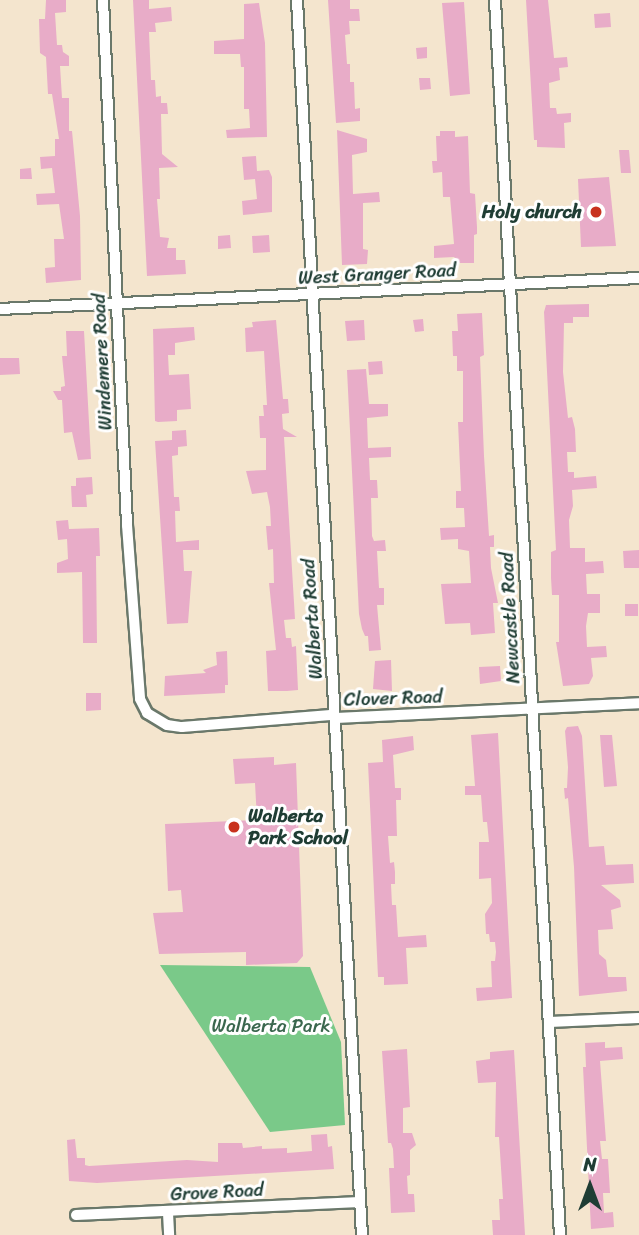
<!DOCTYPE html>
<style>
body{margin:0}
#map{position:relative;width:639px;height:1235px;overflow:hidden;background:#f4e5ce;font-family:Sriracha,sans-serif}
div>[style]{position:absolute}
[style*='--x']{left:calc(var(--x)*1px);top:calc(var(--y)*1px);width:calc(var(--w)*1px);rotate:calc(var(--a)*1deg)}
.green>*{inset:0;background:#7ac989}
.building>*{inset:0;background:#e8acc8}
.roads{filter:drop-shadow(2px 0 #6a786a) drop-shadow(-2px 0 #6a786a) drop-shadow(0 2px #6a786a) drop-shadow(0 -2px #6a786a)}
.minor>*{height:10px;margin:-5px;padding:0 5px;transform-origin:5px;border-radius:5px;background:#fff}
.dots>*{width:19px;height:19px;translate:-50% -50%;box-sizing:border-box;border:4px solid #fff;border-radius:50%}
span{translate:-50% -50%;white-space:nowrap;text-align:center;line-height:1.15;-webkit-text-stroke:6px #fff;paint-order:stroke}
.poi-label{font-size:19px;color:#1f3d34;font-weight:700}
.right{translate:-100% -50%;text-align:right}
.left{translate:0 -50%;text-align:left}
.street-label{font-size:19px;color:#1f3d34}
.park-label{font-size:19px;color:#3a674e}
.north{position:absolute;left:555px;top:1151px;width:70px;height:70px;-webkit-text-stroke:5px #fff;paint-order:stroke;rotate:0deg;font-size:19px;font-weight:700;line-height:28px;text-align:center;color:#1f3d34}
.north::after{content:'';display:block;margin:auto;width:24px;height:32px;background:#1f3d34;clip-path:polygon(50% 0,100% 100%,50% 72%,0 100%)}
</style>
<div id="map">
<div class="green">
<div style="clip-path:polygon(160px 965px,310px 967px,341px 1042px,345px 1125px,270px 1132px)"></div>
</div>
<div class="building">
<div style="clip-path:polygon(46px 0,66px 0,66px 12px,55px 13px,57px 45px,62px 45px,63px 52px,69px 56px,69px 66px,60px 66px,62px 98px,69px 98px,69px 131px,72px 131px,80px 216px,81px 280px,46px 283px,45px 268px,55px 267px,54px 239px,64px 239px,59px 204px,37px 205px,36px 194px,55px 193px,52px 168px,41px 169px,40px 157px,55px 156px,55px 139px,59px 139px,52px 94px,48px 94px,46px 57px,40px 53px,39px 19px,45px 19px)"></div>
<div style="clip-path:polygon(133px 0,149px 0,149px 9px,171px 7px,172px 21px,155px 23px,156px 32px,149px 32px,151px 80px,155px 80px,156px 97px,161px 96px,161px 103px,167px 103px,168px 114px,161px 114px,162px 154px,178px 167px,159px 168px,160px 199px,157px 199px,160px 237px,169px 238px,167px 248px,176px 248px,176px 260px,185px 260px,186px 274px,147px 276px)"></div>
<div style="clip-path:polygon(328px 0,350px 0,350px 9px,359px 9px,360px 21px,349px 21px,350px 34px,345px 35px,347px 64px,350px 64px,350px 82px,354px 82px,355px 109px,360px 108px,360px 121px,336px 123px)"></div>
<div style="clip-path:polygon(526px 0,548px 0,554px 58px,567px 57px,568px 67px,559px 68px,560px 80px,549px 83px,550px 108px,556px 108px,557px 114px,571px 113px,571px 122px,564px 123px,565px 148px,537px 147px,537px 140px,534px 140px)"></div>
<div style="clip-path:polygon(464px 2px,470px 94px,450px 96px,442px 3px)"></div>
<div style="clip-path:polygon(259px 3px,265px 43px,267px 137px,227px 138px,226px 130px,250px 128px,249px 109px,244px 109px,244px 67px,241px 67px,240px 54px,214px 54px,214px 41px,244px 39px,244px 4px)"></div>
<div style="clip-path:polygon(610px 13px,611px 27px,595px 28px,594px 14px)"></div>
<div style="clip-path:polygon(427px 47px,427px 58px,417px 59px,416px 48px)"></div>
<div style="clip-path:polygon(419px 78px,430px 78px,431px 89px,420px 90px)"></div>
<div style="clip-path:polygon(337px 130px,367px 139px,367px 152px,352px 155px,353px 194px,379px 192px,380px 202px,363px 203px,363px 249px,368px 250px,367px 264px,342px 265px)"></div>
<div style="clip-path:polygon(440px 131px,455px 131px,455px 137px,468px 136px,470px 193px,475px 194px,477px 227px,477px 234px,474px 235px,474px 263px,460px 263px,454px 257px,434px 258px,434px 246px,454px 244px,450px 197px,443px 197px,442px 172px,433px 173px,432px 161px,437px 161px,436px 136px,440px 136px)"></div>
<div style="clip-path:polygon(619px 150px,629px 150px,631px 173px,621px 173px)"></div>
<div style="clip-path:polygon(256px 156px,257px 171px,269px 170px,272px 177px,272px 212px,243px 215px,242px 201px,257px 199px,255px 179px,244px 180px,242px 157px)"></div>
<div style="clip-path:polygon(31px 168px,32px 179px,20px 179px,20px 169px)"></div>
<div style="clip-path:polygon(609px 177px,616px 246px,581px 247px,578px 179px)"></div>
<div style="clip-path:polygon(230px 235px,231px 248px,218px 249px,218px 236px)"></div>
<div style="clip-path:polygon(269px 235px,270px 252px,253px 253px,252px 236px)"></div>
<div style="clip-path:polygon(589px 304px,589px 317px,573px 317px,573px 323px,564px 323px,563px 372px,568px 418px,572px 417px,575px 429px,576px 452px,567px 452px,568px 472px,574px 472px,574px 478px,596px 476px,597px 488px,572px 490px,573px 506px,569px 520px,570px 548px,585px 548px,585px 562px,603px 561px,604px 573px,586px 574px,587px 594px,600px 594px,600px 613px,588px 613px,586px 626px,587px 647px,606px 646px,607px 657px,591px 658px,593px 676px,589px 684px,563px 686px,556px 642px,559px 642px,559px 595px,552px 595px,551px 578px,551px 552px,556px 550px,544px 312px,546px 305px)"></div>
<div style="clip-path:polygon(482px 313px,484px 355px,480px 357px,484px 456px,489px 536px,494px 535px,494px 547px,490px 547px,491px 568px,498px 603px,493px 603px,495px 633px,471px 635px,470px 623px,445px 624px,441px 584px,471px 583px,469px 551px,458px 549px,458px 539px,441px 540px,440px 528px,465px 527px,464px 508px,456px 508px,456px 491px,461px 491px,458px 422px,463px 422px,463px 371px,457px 371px,457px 356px,453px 356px,452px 331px,458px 331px,457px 314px)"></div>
<div style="clip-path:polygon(423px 319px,424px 331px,415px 332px,413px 320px)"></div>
<div style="clip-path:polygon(276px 320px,283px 399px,288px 399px,289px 413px,282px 414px,283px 429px,297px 437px,284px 437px,295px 619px,284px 620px,286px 638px,291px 638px,292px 647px,296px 646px,298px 690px,287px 691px,268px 691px,266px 651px,276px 650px,269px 583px,274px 583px,273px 549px,268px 550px,266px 526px,271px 526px,270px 507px,267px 492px,252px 494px,246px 471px,266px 470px,266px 438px,260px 438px,259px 416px,264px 416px,263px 405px,267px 405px,264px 351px,246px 352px,245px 328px,253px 327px,252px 322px)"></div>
<div style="clip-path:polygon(364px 320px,365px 340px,347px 341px,345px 321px)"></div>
<div style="clip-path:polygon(194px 327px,195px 340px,175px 343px,175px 355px,168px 355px,169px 375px,189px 374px,191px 409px,177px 410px,177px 421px,158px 422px,155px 421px,153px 329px)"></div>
<div style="clip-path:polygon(66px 331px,84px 331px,91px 459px,78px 460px,72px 432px,64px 433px,62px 400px,58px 400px,53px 391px,61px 391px,61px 387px,65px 386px,62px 356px,67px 356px)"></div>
<div style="clip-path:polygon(0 358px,19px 358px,20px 374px,0 375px)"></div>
<div style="clip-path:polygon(382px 361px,383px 374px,369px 375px,368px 362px)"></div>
<div style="clip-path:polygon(366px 369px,369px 404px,388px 404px,388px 416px,367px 418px,368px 448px,391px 447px,391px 457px,369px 458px,370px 480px,377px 480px,378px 498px,371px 498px,372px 536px,374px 541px,385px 540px,386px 551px,377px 551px,379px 588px,384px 588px,384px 605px,377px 605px,381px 650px,369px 651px,368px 636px,365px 636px,362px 629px,359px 614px,347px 370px)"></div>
<div style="clip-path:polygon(186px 430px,187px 446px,178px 447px,178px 455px,172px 456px,174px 497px,179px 497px,180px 511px,175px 511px,176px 542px,199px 540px,199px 550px,183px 550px,184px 571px,192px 571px,188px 623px,167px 624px,155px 441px,172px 440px,172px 431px)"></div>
<div style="clip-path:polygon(92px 477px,93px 494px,86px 495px,87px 507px,72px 507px,71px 486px,76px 486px,76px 478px)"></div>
<div style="clip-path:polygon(68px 520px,69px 529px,99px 528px,100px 556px,96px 556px,97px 643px,83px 643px,82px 572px,57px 573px,57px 563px,68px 559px,67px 539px,58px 540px,56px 521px)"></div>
<div style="clip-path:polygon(639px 550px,639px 568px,624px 568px,623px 551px)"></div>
<div style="clip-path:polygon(625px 604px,638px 604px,638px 616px,625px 616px)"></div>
<div style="clip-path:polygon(227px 651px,228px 685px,225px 685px,225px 693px,164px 696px,165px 676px,206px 673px,203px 670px,217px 665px,216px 652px)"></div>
<div style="clip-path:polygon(391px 660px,392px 691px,373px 689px,375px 661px)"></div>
<div style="clip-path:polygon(500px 666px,501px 681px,480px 684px,479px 667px)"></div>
<div style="clip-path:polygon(86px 693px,101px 693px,101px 710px,86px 711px)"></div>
<div style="clip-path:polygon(578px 726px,582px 736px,589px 847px,604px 846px,606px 865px,633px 864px,634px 883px,601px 885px,620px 900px,621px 907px,611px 910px,613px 929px,598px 930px,599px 954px,606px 960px,608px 977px,626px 977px,627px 991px,579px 996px,574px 867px,568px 798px,565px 799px,564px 788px,567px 788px,568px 767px,565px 731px,567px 727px)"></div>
<div style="clip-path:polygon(498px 733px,512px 998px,477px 1001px,476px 988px,492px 987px,491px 961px,495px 961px,496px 952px,495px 942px,490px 942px,489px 934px,486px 934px,485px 914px,492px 903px,491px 878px,479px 879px,479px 842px,489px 842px,487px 822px,483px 822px,481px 795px,465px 795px,465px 786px,475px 786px,471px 735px)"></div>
<div style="clip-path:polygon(600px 735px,612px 735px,617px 786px,604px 787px)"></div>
<div style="clip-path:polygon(413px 736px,414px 750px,393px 755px,395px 788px,401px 788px,401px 800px,396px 800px,397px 836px,388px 836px,390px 863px,394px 862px,395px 872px,395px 884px,391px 884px,392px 905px,396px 905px,398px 937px,426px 935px,427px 947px,406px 948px,408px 984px,384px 985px,384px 977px,378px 977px,368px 763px,383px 762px,382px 740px)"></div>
<div style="clip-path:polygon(274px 757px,274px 765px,296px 763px,303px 956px,297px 963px,246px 965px,246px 952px,159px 954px,153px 913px,183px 912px,181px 890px,168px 891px,165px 824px,257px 820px,255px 783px,235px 784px,233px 759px)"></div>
<div style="clip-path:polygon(605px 1042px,605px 1048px,622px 1047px,623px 1059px,600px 1061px,606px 1141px,600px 1141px,602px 1159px,608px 1159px,610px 1193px,603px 1193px,604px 1213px,613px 1212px,614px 1227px,591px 1229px,583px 1067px,586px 1067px,585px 1043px)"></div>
<div style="clip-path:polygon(407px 1049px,410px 1107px,403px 1108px,403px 1133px,412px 1133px,416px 1145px,410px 1150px,410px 1175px,407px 1176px,408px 1194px,414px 1194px,415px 1212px,391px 1213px,389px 1168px,394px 1168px,393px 1149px,391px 1143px,388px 1143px,382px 1051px)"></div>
<div style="clip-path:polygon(514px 1050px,525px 1235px,493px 1235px,492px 1220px,500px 1220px,499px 1199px,503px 1199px,499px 1137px,495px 1137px,496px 1082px,478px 1083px,476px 1061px,490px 1059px,490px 1052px)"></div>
<div style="clip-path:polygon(327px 1134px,328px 1147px,332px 1146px,334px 1169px,97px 1183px,69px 1181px,67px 1140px,75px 1139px,77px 1158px,85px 1158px,85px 1165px,89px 1166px,187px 1160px,218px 1162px,218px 1143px,242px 1143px,243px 1148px,262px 1146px,262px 1149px,287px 1148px,287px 1153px,312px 1151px,311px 1135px)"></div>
</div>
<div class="roads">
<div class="minor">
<div style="--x:103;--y:0;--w:526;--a:87.38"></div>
<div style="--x:127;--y:525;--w:174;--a:85.7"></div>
<div style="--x:140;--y:699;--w:16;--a:63"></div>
<div style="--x:147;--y:713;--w:23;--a:31"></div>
<div style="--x:167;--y:725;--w:15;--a:8"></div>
<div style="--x:182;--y:727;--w:149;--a:-4.6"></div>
<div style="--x:331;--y:715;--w:6;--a:31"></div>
<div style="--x:336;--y:718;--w:303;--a:-2.8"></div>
<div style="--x:297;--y:0;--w:1237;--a:86.99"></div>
<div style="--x:495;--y:0;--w:1237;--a:86.99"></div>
<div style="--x:0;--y:309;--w:640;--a:-2.78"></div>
<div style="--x:549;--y:1022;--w:90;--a:-2.5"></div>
<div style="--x:168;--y:1213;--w:22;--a:87"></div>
<div style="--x:76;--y:1215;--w:284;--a:-2.6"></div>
</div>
</div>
<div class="dots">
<div style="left:596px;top:212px;background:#c8321e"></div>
<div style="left:234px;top:827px;background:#c8321e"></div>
</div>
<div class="poi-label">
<span class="right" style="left:582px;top:212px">Holy church</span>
<span class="left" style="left:248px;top:827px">Walberta<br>Park School</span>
</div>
<div class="street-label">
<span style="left:377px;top:274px;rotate:-3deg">West Granger Road</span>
<span style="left:102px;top:362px;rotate:-93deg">Windemere Road</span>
<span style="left:510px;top:618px;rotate:-93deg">Newcastle Road</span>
<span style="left:312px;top:619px;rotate:-94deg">Walberta Road</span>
<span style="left:393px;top:698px;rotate:-2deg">Clover Road</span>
<span style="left:217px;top:1192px;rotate:-3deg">Grove Road</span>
</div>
<div class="park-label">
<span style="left:271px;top:1026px">Walberta Park</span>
</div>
<div class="north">N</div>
</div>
